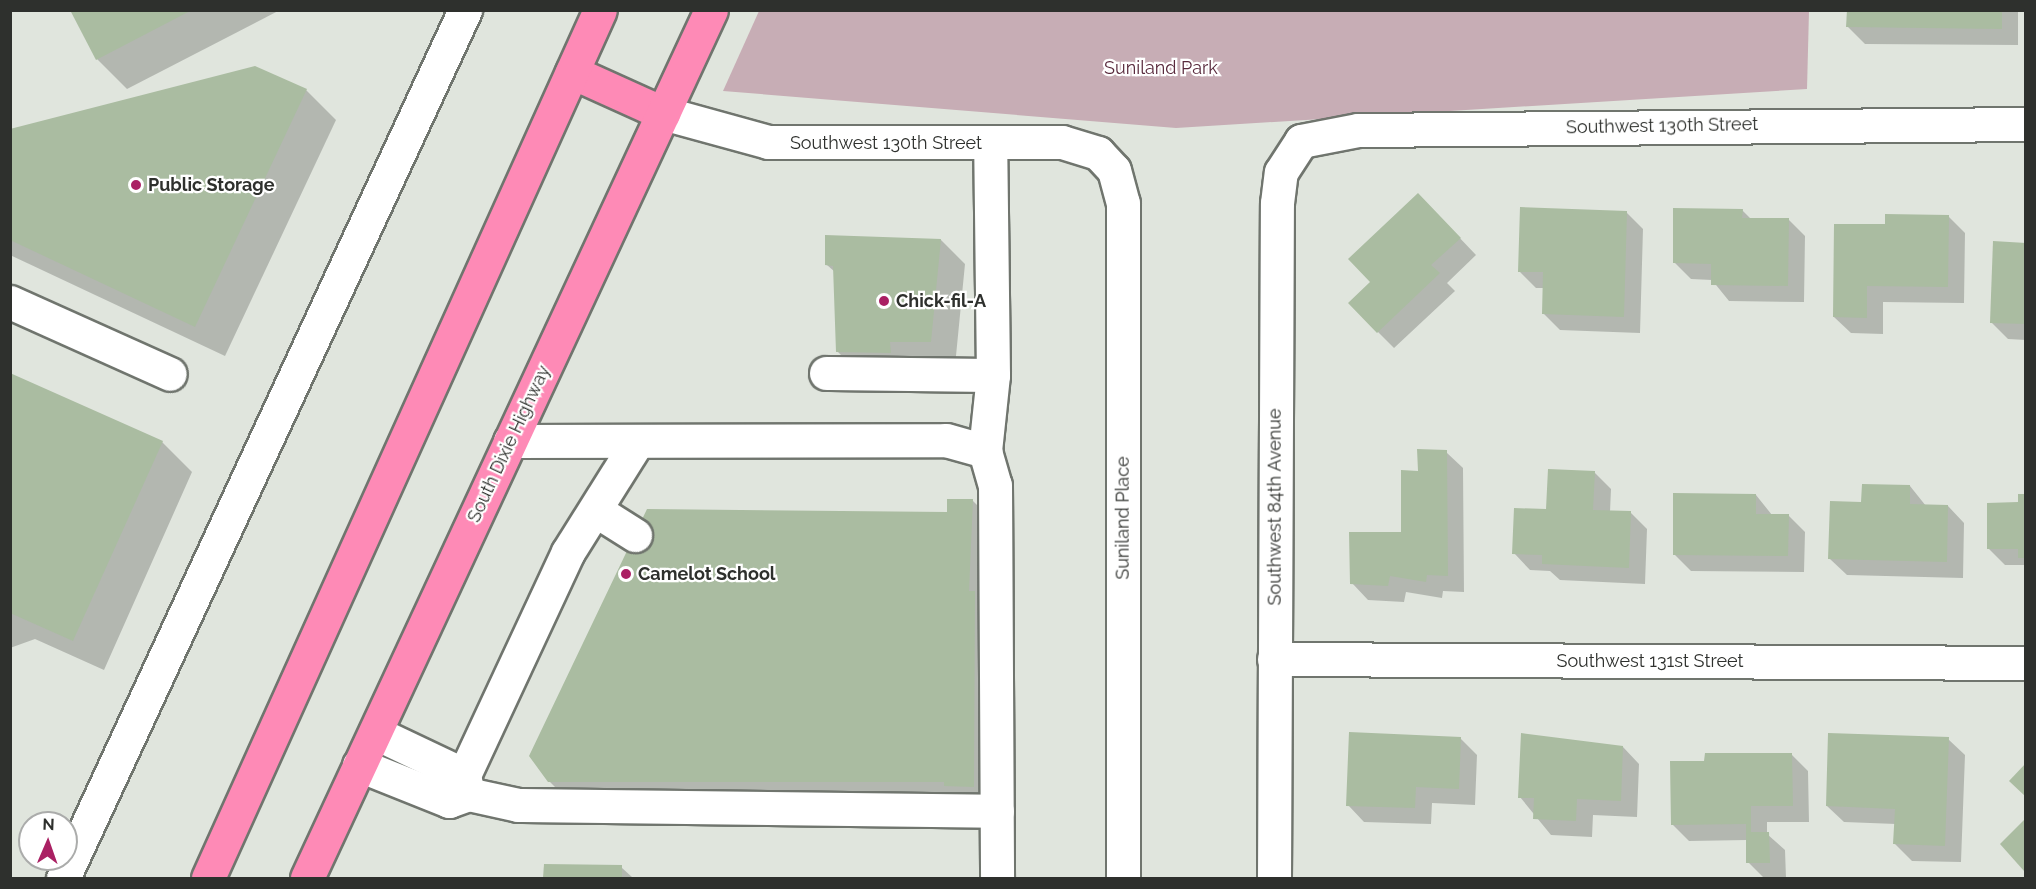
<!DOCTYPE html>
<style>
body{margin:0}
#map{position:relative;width:2036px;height:889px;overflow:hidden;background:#e0e5dd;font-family:Raleway,sans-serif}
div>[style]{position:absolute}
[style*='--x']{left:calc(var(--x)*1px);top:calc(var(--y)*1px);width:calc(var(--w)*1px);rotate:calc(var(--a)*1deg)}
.green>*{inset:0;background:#c7adb5}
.shadow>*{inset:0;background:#0003}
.building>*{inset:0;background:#aabca1}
.roads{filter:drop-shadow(2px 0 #70756e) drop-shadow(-2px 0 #70756e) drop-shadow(0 2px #70756e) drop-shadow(0 -2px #70756e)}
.minor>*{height:33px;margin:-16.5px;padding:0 16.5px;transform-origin:16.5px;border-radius:16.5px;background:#fff}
.highway>*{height:33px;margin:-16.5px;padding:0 16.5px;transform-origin:16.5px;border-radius:16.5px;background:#fe8ab6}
.dots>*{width:16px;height:16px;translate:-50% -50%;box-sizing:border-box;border:3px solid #fff;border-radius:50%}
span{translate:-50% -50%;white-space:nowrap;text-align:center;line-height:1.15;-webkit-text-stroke:4.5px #fff;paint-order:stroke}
.park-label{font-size:18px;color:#58293c}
.street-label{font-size:18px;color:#2e302d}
.poi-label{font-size:18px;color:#2e302d;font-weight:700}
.left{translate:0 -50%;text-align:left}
.frame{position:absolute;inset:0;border:12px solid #2e302d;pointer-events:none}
.north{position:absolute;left:18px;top:811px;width:60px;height:60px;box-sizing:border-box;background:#fff;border:2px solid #abacab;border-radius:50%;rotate:2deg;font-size:16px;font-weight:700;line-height:24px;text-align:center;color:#2e302d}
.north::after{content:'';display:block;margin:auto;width:21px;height:27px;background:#aa2063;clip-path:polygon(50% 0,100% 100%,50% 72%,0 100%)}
</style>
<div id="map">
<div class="green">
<div style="clip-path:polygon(759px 11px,1809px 11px,1807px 89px,1176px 128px,723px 91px)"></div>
</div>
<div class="shadow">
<div style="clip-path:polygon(72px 10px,280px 10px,127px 89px,97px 59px)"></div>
<div style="clip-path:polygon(1848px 10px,2018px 10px,2018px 45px,1865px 44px,1848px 27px)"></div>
<div style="clip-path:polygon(306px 90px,336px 120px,225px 356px,10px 255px,10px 131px)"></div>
<div style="clip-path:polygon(1742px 210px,1751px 219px,1789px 220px,1805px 236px,1804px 302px,1729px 301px,1712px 280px,1691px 279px,1674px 262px)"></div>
<div style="clip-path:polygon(1435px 212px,1476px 255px,1447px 283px,1455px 291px,1394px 348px,1378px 332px,1372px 282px)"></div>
<div style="clip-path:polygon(1626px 212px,1643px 229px,1640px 333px,1560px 330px,1543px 313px,1544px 288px,1536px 288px,1520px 272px)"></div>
<div style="clip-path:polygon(1948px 216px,1965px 233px,1964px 303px,1883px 302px,1883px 334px,1851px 333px,1834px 317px,1886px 226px)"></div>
<div style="clip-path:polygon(941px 240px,965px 264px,955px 366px,862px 376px,838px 352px,835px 272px,827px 265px)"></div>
<div style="clip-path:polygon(2026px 244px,2026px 340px,2008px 339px,1991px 322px)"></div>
<div style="clip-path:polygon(10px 374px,162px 442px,192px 472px,104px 670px,35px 639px,10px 648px)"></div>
<div style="clip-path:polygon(1446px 452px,1463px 468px,1464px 592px,1443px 591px,1442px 598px,1406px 592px,1404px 602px,1368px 600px,1352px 583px,1403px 533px,1420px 472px)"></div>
<div style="clip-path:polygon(1594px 472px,1611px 489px,1610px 512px,1630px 512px,1647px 529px,1645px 584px,1560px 580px,1550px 571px,1530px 570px,1514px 553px,1548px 511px)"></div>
<div style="clip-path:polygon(1910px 486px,1926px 506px,1948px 506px,1964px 523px,1963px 578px,1847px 575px,1830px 559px)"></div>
<div style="clip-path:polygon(1756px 495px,1772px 515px,1788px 515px,1805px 532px,1804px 572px,1691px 571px,1674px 554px)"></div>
<div style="clip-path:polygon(2026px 496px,2026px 565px,2005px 565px,1988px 548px)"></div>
<div style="clip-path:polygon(972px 500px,996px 524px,997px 810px,574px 806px,550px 782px)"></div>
<div style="clip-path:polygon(1460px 738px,1477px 755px,1475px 805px,1432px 803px,1431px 824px,1364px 822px,1348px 805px)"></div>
<div style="clip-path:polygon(1948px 739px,1965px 755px,1961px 862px,1912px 861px,1895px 844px,1896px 824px,1844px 822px,1827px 806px)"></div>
<div style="clip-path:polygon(1623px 747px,1639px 764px,1637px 817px,1593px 815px,1592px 837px,1551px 835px,1520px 797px)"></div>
<div style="clip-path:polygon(1792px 755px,1808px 771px,1809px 822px,1767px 822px,1767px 834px,1785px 850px,1786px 878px,1764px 878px,1748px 862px,1747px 840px,1689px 841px,1672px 824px,1706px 762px)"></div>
<div style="clip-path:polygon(545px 866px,621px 867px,633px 878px,545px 878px)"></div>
</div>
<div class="building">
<div style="clip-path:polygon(70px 10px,192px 10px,96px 60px)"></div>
<div style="clip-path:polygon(1847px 10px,2002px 10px,2002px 29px,1846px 27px)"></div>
<div style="clip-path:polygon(255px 66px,307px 89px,195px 327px,10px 240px,10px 129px)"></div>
<div style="clip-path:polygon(1418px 193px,1461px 238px,1431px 265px,1440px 273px,1377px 333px,1348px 303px,1370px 282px,1348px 259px)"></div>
<div style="clip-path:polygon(1520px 207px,1627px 211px,1624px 317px,1542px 314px,1543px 272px,1518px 272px)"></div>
<div style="clip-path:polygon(1673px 208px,1743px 209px,1742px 218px,1789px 218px,1788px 286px,1711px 285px,1711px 264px,1673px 263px)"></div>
<div style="clip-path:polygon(1885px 214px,1949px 215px,1948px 287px,1867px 286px,1867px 318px,1833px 317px,1834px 224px,1885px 224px)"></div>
<div style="clip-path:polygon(825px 235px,941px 239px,931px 342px,890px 342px,891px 353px,836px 352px,833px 266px,825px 265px)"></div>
<div style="clip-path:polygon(1993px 241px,2026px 243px,2026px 324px,1990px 323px)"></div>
<div style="clip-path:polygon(10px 373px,163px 441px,73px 641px,10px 613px)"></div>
<div style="clip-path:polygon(1417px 449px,1447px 450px,1448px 576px,1427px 575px,1426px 582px,1390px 576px,1388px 586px,1350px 584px,1349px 532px,1401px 532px,1401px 470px,1418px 471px)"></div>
<div style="clip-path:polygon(1548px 469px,1595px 471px,1593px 510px,1631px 511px,1629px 568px,1542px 564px,1542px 555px,1512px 554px,1514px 508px,1546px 509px)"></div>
<div style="clip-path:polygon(1862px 484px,1910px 485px,1910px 504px,1948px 505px,1947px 562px,1828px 559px,1830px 501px,1861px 502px)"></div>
<div style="clip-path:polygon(1673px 493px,1756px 494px,1756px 514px,1789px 514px,1788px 556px,1673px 555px)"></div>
<div style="clip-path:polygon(2018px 494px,2026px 494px,2026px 558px,2018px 558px,2018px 549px,1987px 549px,1987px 503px,2018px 502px)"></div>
<div style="clip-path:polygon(947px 499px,973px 499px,969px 591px,975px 591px,974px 787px,944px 786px,944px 782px,548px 782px,529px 756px,647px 509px,947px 512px)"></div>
<div style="clip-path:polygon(1349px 732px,1461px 737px,1459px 789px,1416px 787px,1415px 808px,1346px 806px)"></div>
<div style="clip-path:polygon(1521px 733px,1623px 746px,1621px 801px,1577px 799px,1576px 821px,1533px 819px,1534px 798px,1518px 798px)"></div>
<div style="clip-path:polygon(1828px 733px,1949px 737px,1945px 846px,1893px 844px,1895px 809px,1826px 806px)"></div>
<div style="clip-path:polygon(1705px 753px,1792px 753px,1793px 806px,1751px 806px,1751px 832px,1769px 832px,1770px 863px,1746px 863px,1746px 824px,1671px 825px,1670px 761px,1704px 761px)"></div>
<div style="clip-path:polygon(2026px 763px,2026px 797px,2009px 781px)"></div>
<div style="clip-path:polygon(2026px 818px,2026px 870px,2024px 871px,2000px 844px)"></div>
<div style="clip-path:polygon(544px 864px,622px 865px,622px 878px,543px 878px)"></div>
</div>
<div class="roads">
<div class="minor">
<div style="--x:663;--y:113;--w:109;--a:15.4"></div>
<div style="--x:768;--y:142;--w:294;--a:0"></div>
<div style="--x:1062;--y:142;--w:38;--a:17"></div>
<div style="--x:1098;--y:153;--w:23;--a:47"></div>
<div style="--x:1114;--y:170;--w:34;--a:75"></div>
<div style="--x:1123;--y:203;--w:675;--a:90"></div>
<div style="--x:10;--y:302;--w:175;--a:24.2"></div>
<div style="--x:826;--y:373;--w:167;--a:0.7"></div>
<div style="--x:510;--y:441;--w:436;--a:-0.1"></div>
<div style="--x:946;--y:440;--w:41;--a:15.8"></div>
<div style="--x:985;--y:451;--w:35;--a:74"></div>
<div style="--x:995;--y:485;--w:393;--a:89.7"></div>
<div style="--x:985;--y:451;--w:76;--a:-84"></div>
<div style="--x:993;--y:375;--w:232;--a:-90.7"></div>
<div style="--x:597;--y:511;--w:45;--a:32.3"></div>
<div style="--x:1274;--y:659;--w:752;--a:0.3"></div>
<div style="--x:359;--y:765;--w:97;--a:21.8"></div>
<div style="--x:449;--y:801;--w:20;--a:-20"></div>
<div style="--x:468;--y:794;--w:19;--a:-102"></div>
<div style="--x:464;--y:775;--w:98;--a:-154.5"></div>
<div style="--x:464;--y:775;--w:246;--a:-65"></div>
<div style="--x:568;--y:552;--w:130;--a:-57.9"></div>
<div style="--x:468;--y:794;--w:51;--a:12.4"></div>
<div style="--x:518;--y:805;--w:479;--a:0.7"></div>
<div style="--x:63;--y:878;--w:957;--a:-65.15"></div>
<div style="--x:1274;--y:878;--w:675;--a:-89.75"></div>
<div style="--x:1277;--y:203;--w:31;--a:-83"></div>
<div style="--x:1281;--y:172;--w:37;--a:-57"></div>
<div style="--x:1301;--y:141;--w:58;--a:-10.9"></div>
<div style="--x:1358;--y:130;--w:668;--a:-0.51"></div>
</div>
<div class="highway">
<div style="--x:572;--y:72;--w:100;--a:24.3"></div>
<div style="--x:208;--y:878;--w:952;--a:-65.7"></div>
<div style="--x:307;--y:878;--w:957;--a:-65.04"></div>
</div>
</div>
<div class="dots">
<div style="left:136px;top:185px;background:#aa2063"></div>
<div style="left:884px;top:301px;background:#aa2063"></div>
<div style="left:626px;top:574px;background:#aa2063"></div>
</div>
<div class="park-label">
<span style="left:1161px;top:68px">Suniland Park</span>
</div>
<div class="street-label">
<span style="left:1662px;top:126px;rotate:-1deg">Southwest 130th Street</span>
<span style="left:886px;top:143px">Southwest 130th Street</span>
<span style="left:509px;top:444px;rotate:-65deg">South Dixie Highway</span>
<span style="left:1275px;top:507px;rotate:-90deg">Southwest 84th Avenue</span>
<span style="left:1123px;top:518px;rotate:-90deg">Suniland Place</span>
<span style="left:1650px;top:661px">Southwest 131st Street</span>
</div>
<div class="poi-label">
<span class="left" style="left:148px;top:185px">Public Storage</span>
<span class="left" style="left:896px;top:301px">Chick-fil-A</span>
<span class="left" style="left:638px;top:574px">Camelot School</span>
</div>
<div class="frame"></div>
<div class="north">N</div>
</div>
